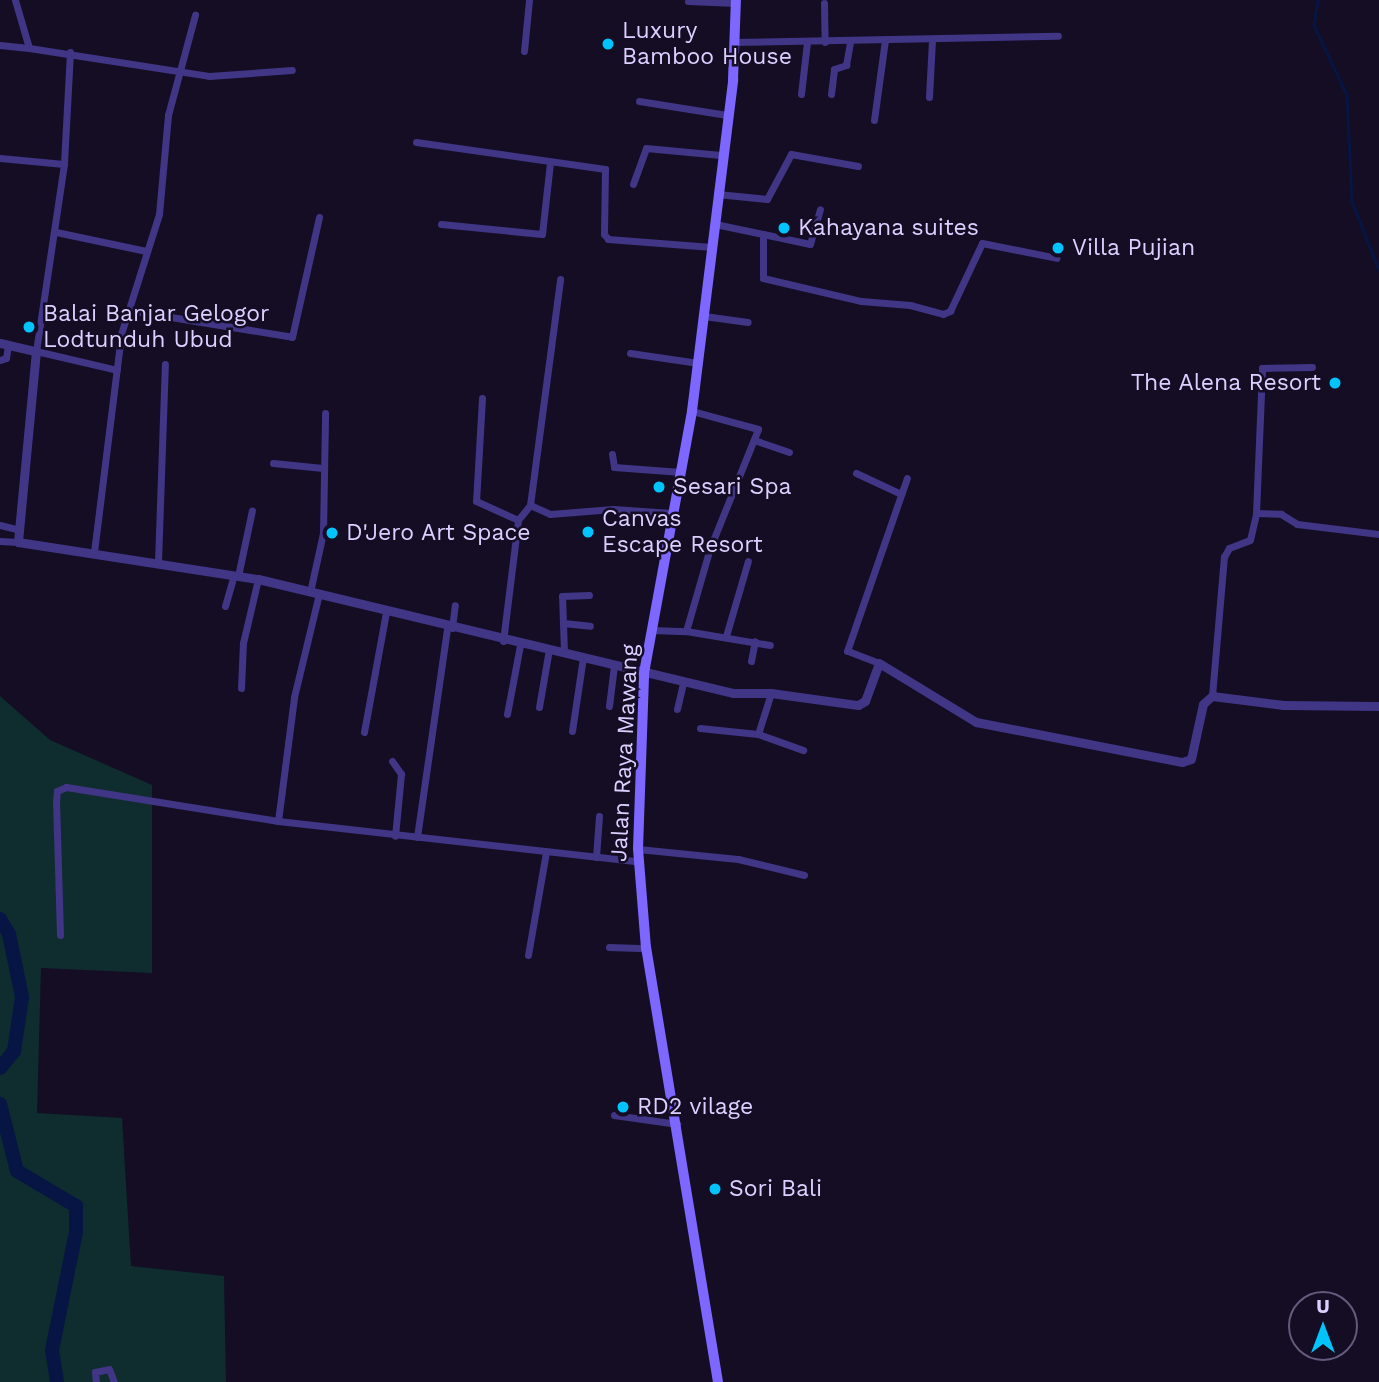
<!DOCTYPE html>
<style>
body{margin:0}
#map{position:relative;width:1379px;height:1382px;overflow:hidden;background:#140d24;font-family:"Work Sans",sans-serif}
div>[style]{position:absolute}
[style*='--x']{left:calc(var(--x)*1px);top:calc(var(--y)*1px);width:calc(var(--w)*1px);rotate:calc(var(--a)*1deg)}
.green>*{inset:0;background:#0f2c2f}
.stream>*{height:2.5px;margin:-1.25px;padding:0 1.25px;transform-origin:1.25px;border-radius:1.25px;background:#061544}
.river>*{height:14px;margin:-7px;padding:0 7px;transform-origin:7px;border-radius:7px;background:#061544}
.minor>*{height:7px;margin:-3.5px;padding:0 3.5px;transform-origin:3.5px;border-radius:3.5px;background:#413586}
.tertiary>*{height:9px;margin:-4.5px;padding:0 4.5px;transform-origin:4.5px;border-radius:4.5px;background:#413586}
.secondary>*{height:10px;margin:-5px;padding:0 5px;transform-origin:5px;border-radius:5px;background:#7d67ff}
.dots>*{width:19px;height:19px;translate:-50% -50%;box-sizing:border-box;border:4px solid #140d24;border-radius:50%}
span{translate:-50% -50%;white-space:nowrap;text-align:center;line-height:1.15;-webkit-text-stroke:5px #140d24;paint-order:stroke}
.poi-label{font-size:23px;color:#dbd0ff}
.left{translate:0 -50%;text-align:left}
.right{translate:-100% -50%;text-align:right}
.street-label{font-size:23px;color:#dbd0ff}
.north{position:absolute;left:1288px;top:1291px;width:70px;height:70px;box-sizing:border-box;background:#140d24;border:2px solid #645b7c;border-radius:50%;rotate:0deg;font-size:19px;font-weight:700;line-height:28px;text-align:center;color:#dbd0ff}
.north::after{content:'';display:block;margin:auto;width:24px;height:32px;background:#00c4fb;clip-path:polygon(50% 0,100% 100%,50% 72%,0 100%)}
</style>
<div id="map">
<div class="green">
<div style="clip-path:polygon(0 696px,50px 740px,152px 785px,152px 973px,41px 968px,37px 1113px,122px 1118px,131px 1266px,224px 1276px,226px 1382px,0 1382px)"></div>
</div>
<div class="stream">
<div style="--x:1318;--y:0;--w:25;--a:99"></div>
<div style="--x:1314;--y:25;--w:77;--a:64.8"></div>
<div style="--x:1347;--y:95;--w:106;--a:87.3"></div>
<div style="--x:1352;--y:201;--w:74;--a:68.6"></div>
</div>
<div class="river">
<div style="--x:0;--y:919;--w:17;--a:59"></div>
<div style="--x:9;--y:934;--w:64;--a:78.3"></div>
<div style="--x:22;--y:997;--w:55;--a:98.4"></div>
<div style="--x:14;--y:1051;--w:22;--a:129"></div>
<div style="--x:0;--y:1104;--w:69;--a:75.8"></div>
<div style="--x:17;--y:1171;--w:69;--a:30.7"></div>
<div style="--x:76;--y:1206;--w:26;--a:90"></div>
<div style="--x:76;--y:1232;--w:120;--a:101.5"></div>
<div style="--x:52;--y:1350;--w:32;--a:81"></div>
</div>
<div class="minor">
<div style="--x:15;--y:0;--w:50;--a:73.7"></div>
<div style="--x:29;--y:48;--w:182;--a:8.8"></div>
<div style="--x:209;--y:76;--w:83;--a:-4.1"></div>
<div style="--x:688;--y:1;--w:48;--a:2.4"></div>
<div style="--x:824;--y:3;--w:39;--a:89"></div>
<div style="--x:734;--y:42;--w:324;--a:-1.1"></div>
<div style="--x:0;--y:45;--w:29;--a:6"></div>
<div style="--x:524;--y:51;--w:51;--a:-84.4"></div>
<div style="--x:70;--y:52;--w:112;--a:93.1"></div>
<div style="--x:64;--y:164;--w:189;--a:98.5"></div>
<div style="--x:36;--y:351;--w:83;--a:13.2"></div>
<div style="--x:801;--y:94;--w:52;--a:-83.4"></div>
<div style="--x:831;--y:94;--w:25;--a:-83"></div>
<div style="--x:834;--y:69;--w:13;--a:-18"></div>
<div style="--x:846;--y:65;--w:22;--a:-80"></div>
<div style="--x:929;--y:97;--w:58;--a:-87"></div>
<div style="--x:639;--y:101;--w:89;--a:9"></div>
<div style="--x:874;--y:120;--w:81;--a:-82.2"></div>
<div style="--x:416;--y:142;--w:191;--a:8.1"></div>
<div style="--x:605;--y:169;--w:65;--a:90.9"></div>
<div style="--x:604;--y:234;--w:6;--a:51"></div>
<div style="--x:608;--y:239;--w:104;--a:4.4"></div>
<div style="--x:0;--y:158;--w:64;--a:5.4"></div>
<div style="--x:633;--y:184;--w:38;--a:-70"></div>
<div style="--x:646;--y:148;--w:75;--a:5.3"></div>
<div style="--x:717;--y:194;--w:50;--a:5.7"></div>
<div style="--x:767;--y:199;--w:51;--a:-61.9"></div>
<div style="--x:791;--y:154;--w:68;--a:10.2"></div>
<div style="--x:441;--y:224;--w:101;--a:5.7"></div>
<div style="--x:542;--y:234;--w:71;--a:-83.6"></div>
<div style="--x:715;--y:224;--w:49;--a:11.8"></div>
<div style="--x:763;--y:234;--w:44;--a:90"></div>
<div style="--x:763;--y:278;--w:101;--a:13.2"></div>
<div style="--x:861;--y:301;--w:49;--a:4.7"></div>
<div style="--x:910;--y:305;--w:34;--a:15"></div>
<div style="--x:943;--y:314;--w:8;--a:-23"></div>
<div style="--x:950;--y:311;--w:75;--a:-64.8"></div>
<div style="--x:982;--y:243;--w:76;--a:11.3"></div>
<div style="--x:56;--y:232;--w:92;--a:11.9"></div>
<div style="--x:763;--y:234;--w:48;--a:12"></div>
<div style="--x:810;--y:244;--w:36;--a:-74"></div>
<div style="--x:128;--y:310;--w:166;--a:9.3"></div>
<div style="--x:292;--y:337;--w:123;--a:-77.3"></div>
<div style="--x:704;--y:316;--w:44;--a:7.8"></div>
<div style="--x:630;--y:353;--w:69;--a:8.4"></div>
<div style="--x:0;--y:360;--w:6;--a:-18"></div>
<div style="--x:6;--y:358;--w:13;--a:-81"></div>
<div style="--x:482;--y:398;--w:103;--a:93.3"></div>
<div style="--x:476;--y:501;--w:46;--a:24.3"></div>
<div style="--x:754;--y:440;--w:37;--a:19"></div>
<div style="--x:612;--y:454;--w:13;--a:81"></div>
<div style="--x:614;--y:467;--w:67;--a:4.3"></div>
<div style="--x:273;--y:463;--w:50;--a:5.7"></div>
<div style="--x:856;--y:473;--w:50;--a:25"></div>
<div style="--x:530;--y:505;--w:22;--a:24"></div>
<div style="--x:550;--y:514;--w:63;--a:-4.5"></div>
<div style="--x:613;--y:509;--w:59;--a:3.9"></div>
<div style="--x:1256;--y:513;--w:25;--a:2"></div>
<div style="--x:1281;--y:514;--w:19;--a:32"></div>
<div style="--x:1297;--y:524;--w:83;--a:7"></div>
<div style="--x:0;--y:525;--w:16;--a:14"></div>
<div style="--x:0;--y:541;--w:18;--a:3"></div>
<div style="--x:94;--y:552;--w:220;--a:-82.9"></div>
<div style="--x:121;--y:334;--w:126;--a:-72.4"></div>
<div style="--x:159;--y:214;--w:99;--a:-84.8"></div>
<div style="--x:168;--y:115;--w:104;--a:-74.9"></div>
<div style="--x:158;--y:562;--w:198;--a:-88"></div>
<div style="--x:238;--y:576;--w:67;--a:-78"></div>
<div style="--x:310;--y:592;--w:60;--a:-77.6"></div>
<div style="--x:323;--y:533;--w:120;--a:-89"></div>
<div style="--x:225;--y:606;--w:32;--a:-74"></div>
<div style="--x:563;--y:623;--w:27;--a:-92"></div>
<div style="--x:562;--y:596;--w:27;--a:-2"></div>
<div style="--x:452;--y:628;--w:23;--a:-83"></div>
<div style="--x:651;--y:630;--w:35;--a:2"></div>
<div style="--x:686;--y:631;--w:85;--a:9.5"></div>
<div style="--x:686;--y:631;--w:86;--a:-73.9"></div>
<div style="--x:710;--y:548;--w:128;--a:-68"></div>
<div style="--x:758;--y:429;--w:68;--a:-164.7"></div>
<div style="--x:726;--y:636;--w:78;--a:-73.7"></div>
<div style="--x:503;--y:641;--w:122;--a:-82.9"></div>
<div style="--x:518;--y:520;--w:19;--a:-51"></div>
<div style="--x:530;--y:505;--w:228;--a:-82.4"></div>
<div style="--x:564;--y:652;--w:29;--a:-92"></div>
<div style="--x:563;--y:623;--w:27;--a:6"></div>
<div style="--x:751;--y:661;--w:20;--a:-79"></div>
<div style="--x:879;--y:663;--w:34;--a:-159"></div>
<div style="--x:847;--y:651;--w:183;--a:-70.9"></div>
<div style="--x:241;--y:688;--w:45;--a:-87.5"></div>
<div style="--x:243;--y:643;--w:66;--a:-76.8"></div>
<div style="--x:1212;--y:696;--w:140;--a:-85.1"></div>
<div style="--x:1224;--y:557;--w:10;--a:-61"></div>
<div style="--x:1229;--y:548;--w:22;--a:-21"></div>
<div style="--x:1250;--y:540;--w:28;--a:-77"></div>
<div style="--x:1256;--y:513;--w:145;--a:-87.6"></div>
<div style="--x:1262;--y:368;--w:50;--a:-1.1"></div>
<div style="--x:609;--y:706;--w:41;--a:-83"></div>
<div style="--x:539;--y:707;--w:59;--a:-80.2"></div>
<div style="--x:677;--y:709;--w:28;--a:-77"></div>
<div style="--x:507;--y:714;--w:70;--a:-79.3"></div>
<div style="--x:700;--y:728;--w:58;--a:5.9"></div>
<div style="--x:758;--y:734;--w:48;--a:19.6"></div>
<div style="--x:572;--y:731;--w:75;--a:-81.5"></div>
<div style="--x:364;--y:732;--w:122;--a:-79.6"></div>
<div style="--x:758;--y:734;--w:43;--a:-72.4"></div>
<div style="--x:392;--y:761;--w:16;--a:55"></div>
<div style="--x:401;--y:774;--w:62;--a:95.5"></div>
<div style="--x:278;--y:821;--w:125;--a:-82.6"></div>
<div style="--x:294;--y:697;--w:106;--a:-76.4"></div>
<div style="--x:417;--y:837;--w:211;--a:-81.8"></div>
<div style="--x:638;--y:849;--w:100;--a:5.7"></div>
<div style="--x:738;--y:859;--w:68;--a:13.6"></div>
<div style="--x:596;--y:857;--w:41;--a:-85.8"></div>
<div style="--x:60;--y:935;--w:133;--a:-91.7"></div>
<div style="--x:56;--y:802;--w:11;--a:-85"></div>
<div style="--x:57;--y:791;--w:10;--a:-24"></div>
<div style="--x:66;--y:787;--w:215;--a:9.1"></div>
<div style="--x:278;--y:821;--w:361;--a:6.4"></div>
<div style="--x:609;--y:947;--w:37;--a:2"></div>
<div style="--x:528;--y:955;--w:105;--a:-80.1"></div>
<div style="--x:614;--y:1115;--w:64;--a:8.1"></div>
<div style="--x:96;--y:1382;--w:10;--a:-96"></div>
<div style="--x:95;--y:1372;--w:14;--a:-12"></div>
<div style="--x:109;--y:1369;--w:14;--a:69"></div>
</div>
<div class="tertiary">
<div style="--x:0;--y:343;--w:37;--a:13"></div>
<div style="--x:36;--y:351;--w:192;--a:95.4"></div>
<div style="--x:18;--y:542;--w:243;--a:8.8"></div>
<div style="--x:258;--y:579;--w:488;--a:13.5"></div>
<div style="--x:733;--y:693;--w:38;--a:0"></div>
<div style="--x:771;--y:693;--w:88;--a:7.9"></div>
<div style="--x:858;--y:705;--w:8;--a:-30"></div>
<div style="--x:865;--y:701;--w:40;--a:-69.8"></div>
<div style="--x:879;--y:663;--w:114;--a:31.3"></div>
<div style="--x:976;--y:722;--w:210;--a:11"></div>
<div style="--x:1182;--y:762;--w:9;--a:-18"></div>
<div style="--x:1191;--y:759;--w:56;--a:-77.7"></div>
<div style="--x:1203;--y:704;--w:12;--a:-42"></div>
<div style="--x:1212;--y:696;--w:72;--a:7.2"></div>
<div style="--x:1283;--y:705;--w:96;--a:0.6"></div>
</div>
<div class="secondary">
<div style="--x:718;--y:1382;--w:440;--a:-99.4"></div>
<div style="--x:646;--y:948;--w:99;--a:-94.6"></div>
<div style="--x:638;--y:849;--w:176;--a:-88"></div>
<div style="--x:644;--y:673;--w:266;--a:-79.6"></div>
<div style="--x:692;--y:411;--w:334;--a:-82.9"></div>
<div style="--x:733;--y:80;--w:80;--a:-87.9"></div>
</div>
<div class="dots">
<div style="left:608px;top:44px;background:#00c4fb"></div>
<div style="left:784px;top:228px;background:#00c4fb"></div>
<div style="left:1058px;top:248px;background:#00c4fb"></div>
<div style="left:29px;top:327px;background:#00c4fb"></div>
<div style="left:1335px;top:383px;background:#00c4fb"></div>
<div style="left:659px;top:487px;background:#00c4fb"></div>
<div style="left:588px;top:532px;background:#00c4fb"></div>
<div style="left:332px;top:533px;background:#00c4fb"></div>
<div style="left:623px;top:1107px;background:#00c4fb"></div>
<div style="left:715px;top:1189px;background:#00c4fb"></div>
</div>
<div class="poi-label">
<span class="left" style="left:622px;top:44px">Luxury<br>Bamboo House</span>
<span class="left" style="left:798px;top:228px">Kahayana suites</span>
<span class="left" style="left:1072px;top:248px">Villa Pujian</span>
<span class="left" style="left:43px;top:327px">Balai Banjar Gelogor<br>Lodtunduh Ubud</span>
<span class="right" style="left:1321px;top:383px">The Alena Resort</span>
<span class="left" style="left:673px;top:487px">Sesari Spa</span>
<span class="left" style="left:602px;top:532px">Canvas<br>Escape Resort</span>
<span class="left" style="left:346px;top:533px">D'Jero Art Space</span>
<span class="left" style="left:637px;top:1107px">RD2 vilage</span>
<span class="left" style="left:729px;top:1189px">Sori Bali</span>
</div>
<div class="street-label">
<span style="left:625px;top:753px;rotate:-87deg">Jalan Raya Mawang</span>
</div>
<div class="north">U</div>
</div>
